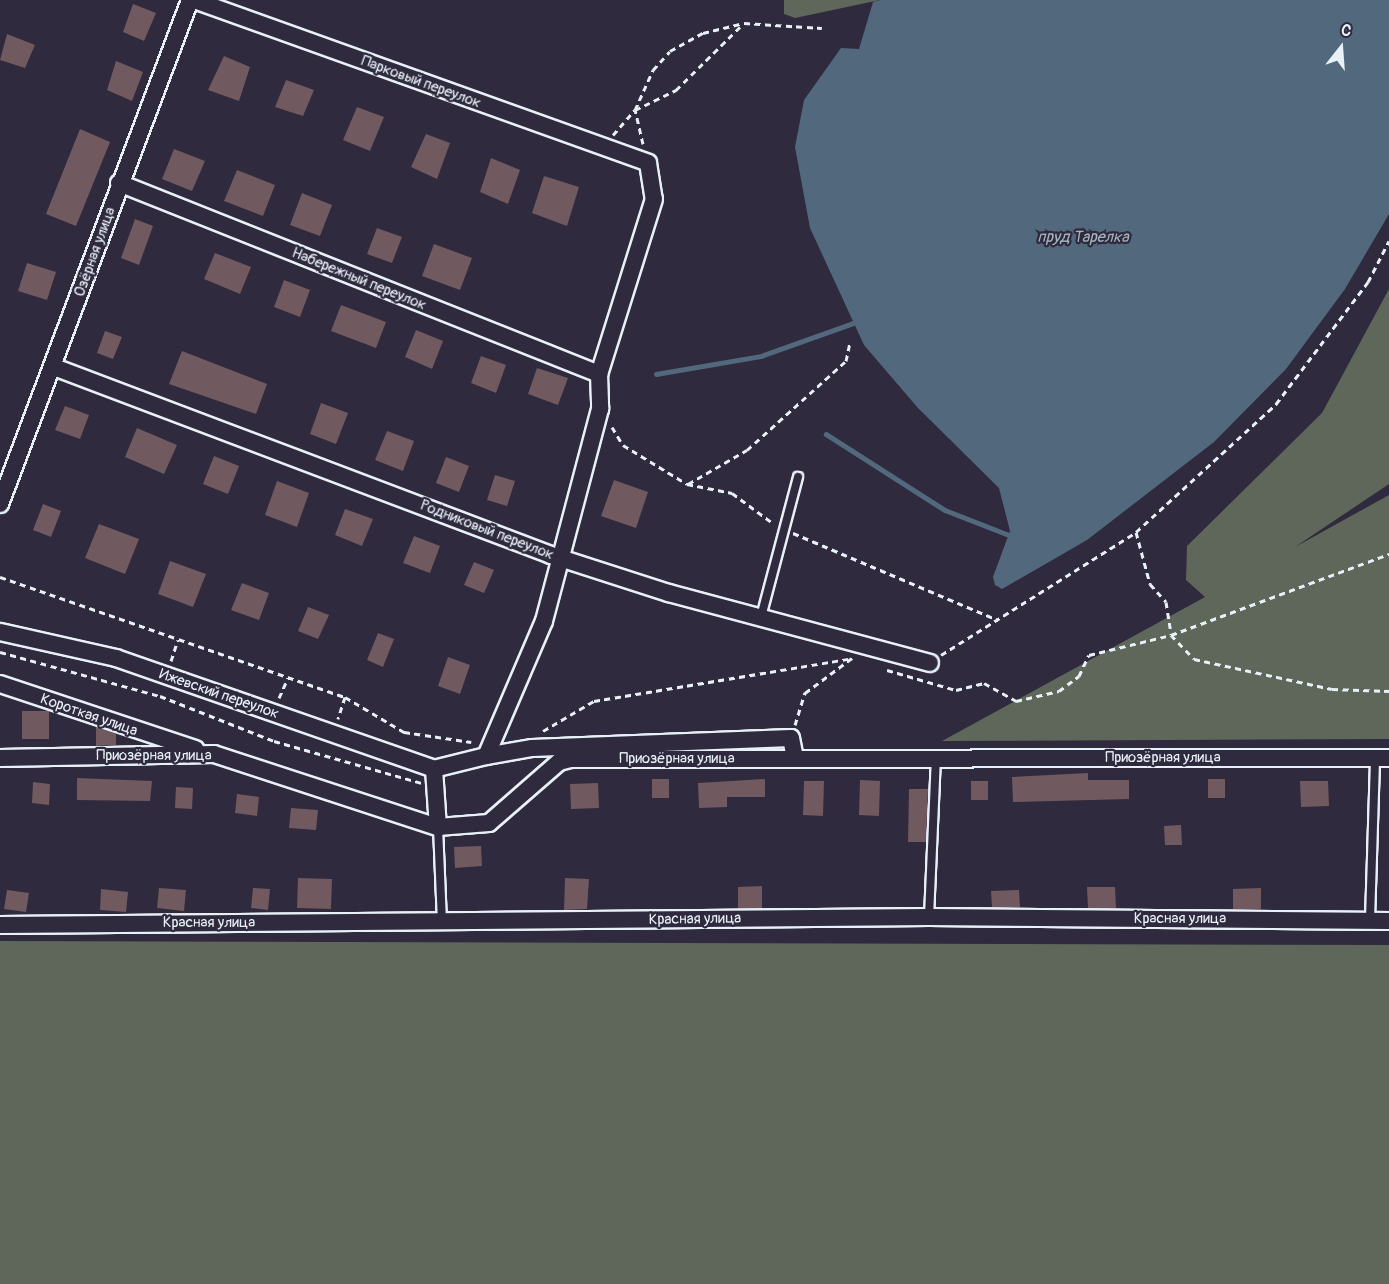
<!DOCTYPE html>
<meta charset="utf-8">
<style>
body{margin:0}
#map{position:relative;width:1389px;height:1284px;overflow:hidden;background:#2f2a3d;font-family:Pangolin,sans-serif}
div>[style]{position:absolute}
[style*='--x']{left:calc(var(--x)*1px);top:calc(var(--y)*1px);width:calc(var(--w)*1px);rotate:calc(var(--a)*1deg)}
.green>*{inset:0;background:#5e675a}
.water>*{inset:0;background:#52697d}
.stream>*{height:4.5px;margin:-2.25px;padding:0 2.25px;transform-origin:2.25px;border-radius:2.25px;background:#52697d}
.building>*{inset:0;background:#705a5f}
.path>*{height:3px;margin-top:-1.5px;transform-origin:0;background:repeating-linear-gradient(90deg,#e8f1f8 0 6px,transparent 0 10.5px)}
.roads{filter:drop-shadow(2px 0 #e8f1f8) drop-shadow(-2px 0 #e8f1f8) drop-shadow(0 2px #e8f1f8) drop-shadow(0 -2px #e8f1f8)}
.lane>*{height:8px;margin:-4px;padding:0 4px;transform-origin:4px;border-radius:4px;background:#2f2a3d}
.street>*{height:16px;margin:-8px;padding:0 8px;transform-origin:8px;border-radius:8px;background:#2f2a3d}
span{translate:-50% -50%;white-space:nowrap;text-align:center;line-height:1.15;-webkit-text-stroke:4.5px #2f2a3d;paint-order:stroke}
.street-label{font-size:15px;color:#e8f1f8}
.water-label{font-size:16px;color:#a4b4c1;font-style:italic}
.north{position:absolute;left:1311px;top:18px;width:60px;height:60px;-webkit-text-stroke:4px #2f2a3d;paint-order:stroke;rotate:17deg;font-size:16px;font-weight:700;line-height:24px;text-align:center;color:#e8f1f8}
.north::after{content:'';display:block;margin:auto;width:21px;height:27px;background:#e8f1f8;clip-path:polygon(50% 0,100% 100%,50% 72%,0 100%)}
</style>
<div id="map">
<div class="green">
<div style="clip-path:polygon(784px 0,880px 0,795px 18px,784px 14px)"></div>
<div style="clip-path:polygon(1389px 289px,1389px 484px,1295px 547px,1389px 495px,1389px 739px,942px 741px,1205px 597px,1186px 580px,1187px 546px,1322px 413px)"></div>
<div style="clip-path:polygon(0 941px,1389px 945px,1389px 1284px,0 1284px)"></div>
</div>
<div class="water">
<div style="clip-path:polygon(1389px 0,1389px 214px,1345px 289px,1286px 369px,1214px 442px,1087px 540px,1002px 589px,995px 585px,993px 577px,1010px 531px,999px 488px,918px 408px,864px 345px,810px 228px,795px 147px,804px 100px,841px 48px,859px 49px,873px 2px,880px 0)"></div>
</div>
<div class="stream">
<div style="--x:656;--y:374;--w:107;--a:-9.7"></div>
<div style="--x:761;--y:356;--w:98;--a:-19.7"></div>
<div style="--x:826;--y:434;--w:141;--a:32.6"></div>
<div style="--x:945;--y:510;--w:69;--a:21.3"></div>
</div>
<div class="building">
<div style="clip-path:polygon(133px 4px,156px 13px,144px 41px,123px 32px)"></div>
<div style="clip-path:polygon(7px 34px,35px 45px,25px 68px,0 60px)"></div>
<div style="clip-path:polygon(224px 56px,250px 67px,239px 101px,208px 90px)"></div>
<div style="clip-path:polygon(116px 61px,143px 72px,132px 101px,107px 90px)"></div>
<div style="clip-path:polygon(286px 80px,314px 90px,303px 116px,275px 107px)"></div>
<div style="clip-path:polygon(357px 107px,384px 117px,370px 151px,343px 140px)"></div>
<div style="clip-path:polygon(80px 129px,110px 142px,76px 226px,46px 214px)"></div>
<div style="clip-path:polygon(426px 134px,450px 143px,437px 179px,411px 167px)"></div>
<div style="clip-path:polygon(174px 149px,205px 161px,192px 191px,162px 179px)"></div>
<div style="clip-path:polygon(491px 158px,520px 170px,508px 204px,480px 192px)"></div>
<div style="clip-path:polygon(237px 170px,275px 185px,263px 216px,224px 201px)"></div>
<div style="clip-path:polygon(544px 176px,579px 187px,567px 226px,532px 213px)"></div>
<div style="clip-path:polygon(302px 193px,332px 205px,320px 236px,290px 225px)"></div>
<div style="clip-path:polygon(135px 219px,153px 226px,139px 265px,121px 258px)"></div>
<div style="clip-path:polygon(377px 228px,402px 237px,392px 263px,367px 254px)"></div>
<div style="clip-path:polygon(434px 244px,472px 258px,460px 290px,422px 276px)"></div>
<div style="clip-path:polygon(215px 253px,251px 267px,240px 294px,204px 279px)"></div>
<div style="clip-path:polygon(27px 263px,56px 272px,47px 300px,18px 291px)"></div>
<div style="clip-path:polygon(284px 280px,310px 290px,300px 317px,274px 307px)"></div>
<div style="clip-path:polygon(341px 305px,386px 322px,376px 348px,331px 331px)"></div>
<div style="clip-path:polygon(416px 330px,443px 341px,432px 369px,405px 357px)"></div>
<div style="clip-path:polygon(105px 331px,122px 337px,113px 359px,97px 353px)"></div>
<div style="clip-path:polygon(182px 351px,267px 384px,256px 414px,169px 384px)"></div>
<div style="clip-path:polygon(481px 356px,506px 365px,496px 393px,471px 383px)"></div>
<div style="clip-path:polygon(537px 368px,568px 378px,558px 405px,528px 394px)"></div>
<div style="clip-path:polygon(321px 403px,348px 413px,336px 444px,310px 434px)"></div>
<div style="clip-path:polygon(65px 406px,89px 415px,80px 439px,55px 430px)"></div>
<div style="clip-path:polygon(137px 428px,177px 445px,164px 474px,125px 457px)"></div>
<div style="clip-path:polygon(387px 431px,414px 441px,403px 471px,375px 460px)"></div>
<div style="clip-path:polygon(214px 456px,239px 466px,228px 494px,203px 484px)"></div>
<div style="clip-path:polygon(446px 457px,469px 466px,459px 492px,436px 483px)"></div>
<div style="clip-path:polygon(495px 475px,515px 481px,507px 506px,487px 500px)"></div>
<div style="clip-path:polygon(614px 480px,648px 492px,636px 528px,601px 516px)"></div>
<div style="clip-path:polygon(277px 481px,309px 493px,297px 527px,265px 515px)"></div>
<div style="clip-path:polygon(43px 504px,61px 511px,51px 537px,33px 530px)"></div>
<div style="clip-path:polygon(345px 509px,373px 519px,362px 546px,335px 535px)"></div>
<div style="clip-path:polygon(99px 524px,139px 539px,125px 574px,85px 558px)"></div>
<div style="clip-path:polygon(414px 536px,440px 546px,430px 573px,403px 563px)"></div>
<div style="clip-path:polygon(170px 561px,206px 574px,193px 607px,158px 594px)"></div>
<div style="clip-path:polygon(474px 562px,494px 570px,484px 593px,464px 585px)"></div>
<div style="clip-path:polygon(242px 583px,269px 593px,259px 620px,231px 610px)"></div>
<div style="clip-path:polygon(308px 607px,329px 615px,318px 639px,298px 631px)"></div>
<div style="clip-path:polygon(378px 633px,394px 639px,383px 667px,367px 660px)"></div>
<div style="clip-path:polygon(448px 657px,470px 665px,460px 694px,438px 686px)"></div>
<div style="clip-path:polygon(22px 711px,49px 711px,49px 739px,22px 739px)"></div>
<div style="clip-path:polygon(96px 727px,116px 734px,116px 745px,96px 746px)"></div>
<div style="clip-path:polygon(1088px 773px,1088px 780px,1129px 780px,1129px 799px,1013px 802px,1012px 777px)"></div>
<div style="clip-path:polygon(77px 778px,152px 781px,150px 801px,77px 800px)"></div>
<div style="clip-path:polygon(652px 779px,669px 779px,669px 798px,652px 798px)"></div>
<div style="clip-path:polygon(765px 779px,765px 797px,727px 797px,727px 807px,699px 808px,698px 783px)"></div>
<div style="clip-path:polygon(1208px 779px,1225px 779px,1225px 798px,1208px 798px)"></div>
<div style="clip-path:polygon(860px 780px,880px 781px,879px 816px,859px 815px)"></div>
<div style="clip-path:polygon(804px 781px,824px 781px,823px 816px,803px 815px)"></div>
<div style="clip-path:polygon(971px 781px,988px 781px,988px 800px,971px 800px)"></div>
<div style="clip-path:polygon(1300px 781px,1328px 781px,1329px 806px,1301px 807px)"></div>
<div style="clip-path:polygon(33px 782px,50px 784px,49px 805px,32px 803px)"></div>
<div style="clip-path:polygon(598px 783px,599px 808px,571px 809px,570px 784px)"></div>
<div style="clip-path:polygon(176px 787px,193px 788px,192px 809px,175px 808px)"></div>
<div style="clip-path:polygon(909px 789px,928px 789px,926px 842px,908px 842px)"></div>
<div style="clip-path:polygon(237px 794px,259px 797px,257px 816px,235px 813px)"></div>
<div style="clip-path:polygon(291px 808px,318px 810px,316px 830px,289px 828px)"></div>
<div style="clip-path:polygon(1181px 825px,1182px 845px,1165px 845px,1164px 826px)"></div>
<div style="clip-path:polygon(481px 846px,482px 866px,455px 868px,454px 847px)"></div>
<div style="clip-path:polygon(298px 878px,332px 879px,331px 909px,297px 908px)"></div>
<div style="clip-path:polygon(565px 878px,589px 879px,587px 909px,564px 910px)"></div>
<div style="clip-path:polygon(762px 886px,762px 908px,738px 908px,738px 887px)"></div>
<div style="clip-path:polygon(1087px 887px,1115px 887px,1116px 908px,1088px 908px)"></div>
<div style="clip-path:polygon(159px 888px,186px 890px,184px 911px,157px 908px)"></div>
<div style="clip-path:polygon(253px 888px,270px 889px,268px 910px,251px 908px)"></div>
<div style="clip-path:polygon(1261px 888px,1261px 909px,1233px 909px,1233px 889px)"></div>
<div style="clip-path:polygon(101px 889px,128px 892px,126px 912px,100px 910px)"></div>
<div style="clip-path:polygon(7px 890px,29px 893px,26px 912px,4px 909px)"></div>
<div style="clip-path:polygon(1019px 890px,1020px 907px,992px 907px,991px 891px)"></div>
</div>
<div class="path">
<div style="--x:613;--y:135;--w:33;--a:-49"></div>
<div style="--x:635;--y:110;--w:44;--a:-65.8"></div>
<div style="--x:653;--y:70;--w:25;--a:-48"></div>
<div style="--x:670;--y:51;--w:38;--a:-29"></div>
<div style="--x:703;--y:33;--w:42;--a:-13.7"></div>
<div style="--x:744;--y:23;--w:78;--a:3.7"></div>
<div style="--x:643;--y:144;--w:35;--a:-103"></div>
<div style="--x:635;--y:110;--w:46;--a:-26"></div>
<div style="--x:676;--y:90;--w:94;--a:-44.6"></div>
<div style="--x:612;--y:427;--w:21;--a:59"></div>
<div style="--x:623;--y:445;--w:75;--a:31.4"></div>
<div style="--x:687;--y:484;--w:46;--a:11.3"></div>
<div style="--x:732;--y:493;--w:52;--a:36.4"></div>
<div style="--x:688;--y:484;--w:68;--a:-30"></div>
<div style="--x:747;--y:450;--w:133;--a:-42"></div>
<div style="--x:846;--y:361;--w:19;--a:-78"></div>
<div style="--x:1136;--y:532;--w:54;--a:74.9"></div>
<div style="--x:1150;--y:584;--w:24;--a:48"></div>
<div style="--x:1166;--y:602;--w:33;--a:81"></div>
<div style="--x:1171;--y:635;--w:33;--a:46"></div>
<div style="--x:1194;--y:659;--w:141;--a:12.3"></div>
<div style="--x:1332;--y:689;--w:57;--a:2"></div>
<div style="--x:793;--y:533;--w:223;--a:23"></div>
<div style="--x:0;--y:577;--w:365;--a:19.2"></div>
<div style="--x:345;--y:697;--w:23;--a:108"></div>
<div style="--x:0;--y:652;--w:166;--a:15.4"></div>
<div style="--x:160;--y:696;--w:123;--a:21.5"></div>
<div style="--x:274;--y:741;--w:153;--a:15.9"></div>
<div style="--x:941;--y:655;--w:231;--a:-32.2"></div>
<div style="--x:1136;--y:532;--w:190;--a:-42.4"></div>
<div style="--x:1276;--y:404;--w:153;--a:-53"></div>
<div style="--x:1368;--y:282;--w:46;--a:-62.9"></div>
<div style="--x:171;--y:661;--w:22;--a:-72"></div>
<div style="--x:887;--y:670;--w:72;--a:16.2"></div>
<div style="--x:956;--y:690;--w:29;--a:-14"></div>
<div style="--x:984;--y:683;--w:37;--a:29"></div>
<div style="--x:1016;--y:701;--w:44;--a:-13.1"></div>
<div style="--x:1059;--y:691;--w:25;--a:-37"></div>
<div style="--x:1079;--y:676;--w:23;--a:-65"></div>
<div style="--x:1089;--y:655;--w:84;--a:-13.7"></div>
<div style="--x:1171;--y:635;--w:233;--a:-20.4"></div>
<div style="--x:345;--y:697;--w:69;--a:30.7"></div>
<div style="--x:404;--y:732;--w:68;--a:8.5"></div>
<div style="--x:279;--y:698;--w:22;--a:-66"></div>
<div style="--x:795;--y:725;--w:34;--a:-73"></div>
<div style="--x:805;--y:693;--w:59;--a:-36.7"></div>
<div style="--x:543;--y:731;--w:59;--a:-30.5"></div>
<div style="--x:594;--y:701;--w:258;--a:-9.4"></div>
</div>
<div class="roads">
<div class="lane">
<div style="--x:761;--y:617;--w:145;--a:-75.2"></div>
<div style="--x:438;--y:827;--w:94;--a:87.6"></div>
<div style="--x:929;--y:917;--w:158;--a:-87.5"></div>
<div style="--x:1370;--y:920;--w:162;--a:-88.2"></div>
</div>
<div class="street">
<div style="--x:194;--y:0;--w:482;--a:19.7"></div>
<div style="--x:648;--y:163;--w:36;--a:81"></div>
<div style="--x:654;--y:199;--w:183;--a:107.4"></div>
<div style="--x:599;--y:374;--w:35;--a:88"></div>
<div style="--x:600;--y:409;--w:219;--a:104.8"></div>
<div style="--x:544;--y:621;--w:147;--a:113.2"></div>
<div style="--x:486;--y:756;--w:54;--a:166"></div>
<div style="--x:119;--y:183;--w:517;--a:21.7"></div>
<div style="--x:54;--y:367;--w:531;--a:20.72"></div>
<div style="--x:551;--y:555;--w:124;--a:17.9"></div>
<div style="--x:669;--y:593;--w:270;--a:15"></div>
<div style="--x:0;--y:504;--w:539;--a:-69.34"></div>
<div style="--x:0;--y:632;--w:119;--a:12.6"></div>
<div style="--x:116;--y:658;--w:337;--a:19.2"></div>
<div style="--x:0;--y:684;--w:206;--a:18.4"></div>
<div style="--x:486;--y:756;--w:47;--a:-9.9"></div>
<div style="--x:532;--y:748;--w:259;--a:-2.2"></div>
<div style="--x:791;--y:738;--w:21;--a:79"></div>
<div style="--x:0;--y:758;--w:214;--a:-1.1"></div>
<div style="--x:214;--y:754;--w:236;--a:18.1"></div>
<div style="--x:438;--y:827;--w:51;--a:-4.5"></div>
<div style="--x:489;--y:823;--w:93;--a:-41.1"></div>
<div style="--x:559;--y:762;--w:12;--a:-14"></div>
<div style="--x:571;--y:759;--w:818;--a:-0.07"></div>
<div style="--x:434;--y:769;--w:58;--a:86.1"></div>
<div style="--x:0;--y:925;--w:929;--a:-0.49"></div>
<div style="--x:929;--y:917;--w:460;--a:0.5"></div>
</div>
</div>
<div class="street-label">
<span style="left:421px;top:82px;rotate:20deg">Парковый переулок</span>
<span style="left:95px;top:252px;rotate:-70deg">Озёрная улица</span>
<span style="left:359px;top:279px;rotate:22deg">Набережный переулок</span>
<span style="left:487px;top:530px;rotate:21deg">Родниковый переулок</span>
<span style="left:219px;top:694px;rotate:19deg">Ижевский переулок</span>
<span style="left:89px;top:715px;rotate:19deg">Короткая улица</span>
<span style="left:154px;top:756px">Приозёрная улица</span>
<span style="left:1163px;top:758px">Приозёрная улица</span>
<span style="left:677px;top:759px">Приозёрная улица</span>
<span style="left:695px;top:919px;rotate:-1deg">Красная улица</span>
<span style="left:1180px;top:919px">Красная улица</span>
<span style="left:209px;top:923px">Красная улица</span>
</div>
<div class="water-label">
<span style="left:1083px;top:237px">пруд Тарелка</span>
</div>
<div class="north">С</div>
</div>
